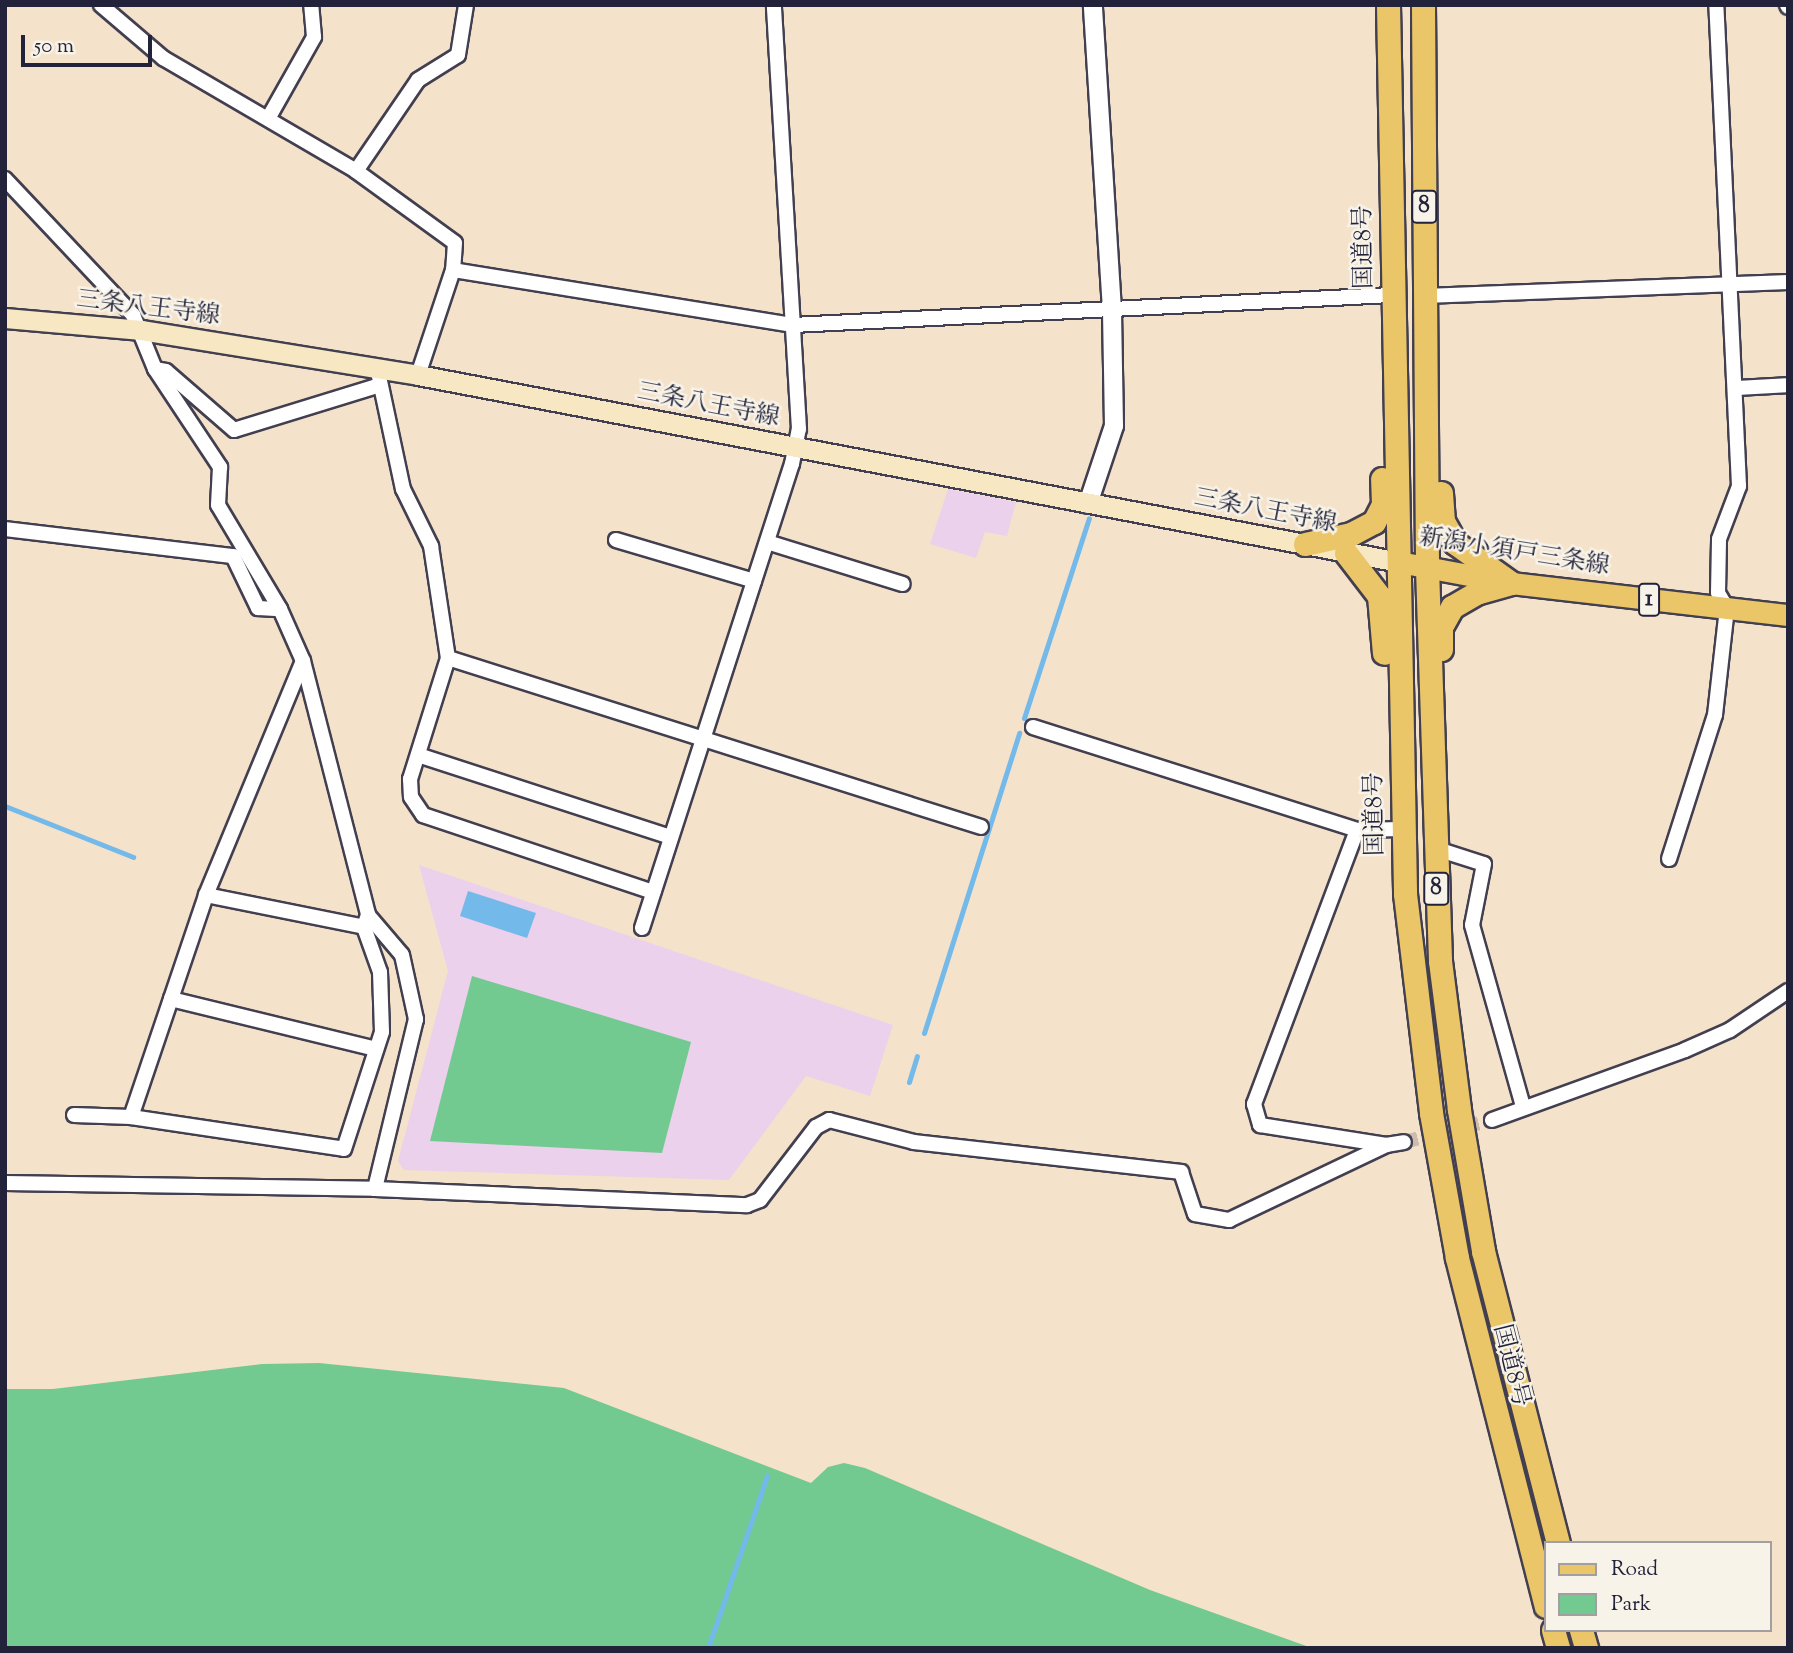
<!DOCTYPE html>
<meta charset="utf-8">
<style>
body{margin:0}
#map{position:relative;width:1793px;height:1653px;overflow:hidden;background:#f5e2ca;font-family:"Sorts Mill Goudy","Noto Serif JP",serif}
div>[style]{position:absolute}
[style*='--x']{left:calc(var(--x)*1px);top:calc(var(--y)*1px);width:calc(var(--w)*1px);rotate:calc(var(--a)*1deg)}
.built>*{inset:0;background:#ebd1eb}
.green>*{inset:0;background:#73ca90}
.water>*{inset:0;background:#73b9ea}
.stream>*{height:5px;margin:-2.5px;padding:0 2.5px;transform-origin:2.5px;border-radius:2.5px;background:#73b9ea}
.minor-tunnel>*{height:14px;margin-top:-7px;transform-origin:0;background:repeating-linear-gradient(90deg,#cbbcad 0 14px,transparent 0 21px)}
.roads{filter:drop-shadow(2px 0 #423f50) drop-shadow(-2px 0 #423f50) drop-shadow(0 2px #423f50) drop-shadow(0 -2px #423f50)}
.minor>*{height:14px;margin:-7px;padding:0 7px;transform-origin:7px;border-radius:7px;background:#fff}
.tertiary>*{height:18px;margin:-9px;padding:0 9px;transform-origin:9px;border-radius:9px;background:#fff}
.secondary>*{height:19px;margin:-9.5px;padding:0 9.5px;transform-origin:9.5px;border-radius:9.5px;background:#f7e8c3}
.primary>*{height:21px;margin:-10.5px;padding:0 10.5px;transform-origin:10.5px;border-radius:10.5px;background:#ebc669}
.trunk>*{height:23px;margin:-11.5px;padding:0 11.5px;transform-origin:11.5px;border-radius:11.5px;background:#ebc669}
span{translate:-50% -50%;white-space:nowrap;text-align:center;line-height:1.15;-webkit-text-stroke:5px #f7f3e8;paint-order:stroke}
.shield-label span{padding:2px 5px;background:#f7f3e8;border:2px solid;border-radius:5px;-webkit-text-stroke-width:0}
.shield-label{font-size:23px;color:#22223b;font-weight:700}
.street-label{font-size:24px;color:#22223b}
.frame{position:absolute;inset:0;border:7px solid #22223b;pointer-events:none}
.legend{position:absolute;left:1544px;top:1541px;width:228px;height:91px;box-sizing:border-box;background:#f7f3e8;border:2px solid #a29fa3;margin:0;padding:9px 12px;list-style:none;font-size:21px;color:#22223b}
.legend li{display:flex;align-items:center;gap:14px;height:35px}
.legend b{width:35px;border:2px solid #a29fa3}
.scale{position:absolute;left:21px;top:35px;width:131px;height:32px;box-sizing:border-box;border:4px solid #22223b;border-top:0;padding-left:9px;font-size:21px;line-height:24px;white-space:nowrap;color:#22223b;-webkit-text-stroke:5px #f7f3e8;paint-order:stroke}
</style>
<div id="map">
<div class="built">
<div style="clip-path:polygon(948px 489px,1016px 502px,1007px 536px,985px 532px,976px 558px,930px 544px)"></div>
<div style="clip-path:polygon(419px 865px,893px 1025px,870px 1096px,806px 1076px,729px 1180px,404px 1170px,398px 1161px,448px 971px)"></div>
</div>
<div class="green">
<div style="clip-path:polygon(472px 976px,691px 1042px,662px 1153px,430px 1141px)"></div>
<div style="clip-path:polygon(319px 1363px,564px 1388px,811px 1483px,828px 1467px,844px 1463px,865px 1468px,1150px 1590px,1312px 1648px,5px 1648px,5px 1389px,53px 1389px,262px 1364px)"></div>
</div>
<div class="water">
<div style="clip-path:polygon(468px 891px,536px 913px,527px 938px,460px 916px)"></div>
</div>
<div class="stream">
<div style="--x:1024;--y:718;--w:210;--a:-72"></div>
<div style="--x:5;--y:806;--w:138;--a:21.7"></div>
<div style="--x:924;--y:1033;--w:315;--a:-72.4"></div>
<div style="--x:909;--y:1082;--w:27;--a:-73"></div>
<div style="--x:708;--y:1648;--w:182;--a:-71.1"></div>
</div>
<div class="minor-tunnel">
<div style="--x:1404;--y:1142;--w:91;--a:-14"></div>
</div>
<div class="roads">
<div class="minor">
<div style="--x:101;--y:5;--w:82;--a:40.5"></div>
<div style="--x:163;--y:58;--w:224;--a:30.3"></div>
<div style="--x:356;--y:171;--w:122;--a:36"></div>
<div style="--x:455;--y:243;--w:27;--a:94"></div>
<div style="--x:453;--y:270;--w:111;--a:108.4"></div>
<div style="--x:1787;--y:5;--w:2;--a:63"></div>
<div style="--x:269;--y:117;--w:92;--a:-60.6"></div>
<div style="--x:314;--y:37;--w:32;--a:-95"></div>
<div style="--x:356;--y:171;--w:110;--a:-55.7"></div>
<div style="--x:418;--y:80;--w:47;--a:-32"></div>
<div style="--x:458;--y:55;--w:51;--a:-80.9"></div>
<div style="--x:5;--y:179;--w:187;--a:46.7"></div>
<div style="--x:133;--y:315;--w:58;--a:67.8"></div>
<div style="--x:155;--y:369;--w:118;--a:56.4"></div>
<div style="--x:220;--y:467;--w:38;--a:93"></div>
<div style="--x:218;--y:505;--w:121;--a:59.2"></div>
<div style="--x:280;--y:609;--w:57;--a:66.1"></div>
<div style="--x:303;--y:661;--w:262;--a:75.6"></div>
<div style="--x:368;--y:915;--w:52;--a:49.6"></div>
<div style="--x:402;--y:955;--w:66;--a:77.7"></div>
<div style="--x:416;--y:1019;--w:175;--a:103.6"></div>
<div style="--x:453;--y:270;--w:344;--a:9.2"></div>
<div style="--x:793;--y:325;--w:599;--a:-2.87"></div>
<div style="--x:1425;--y:296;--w:363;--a:-2.2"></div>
<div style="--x:377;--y:367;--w:125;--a:78"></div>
<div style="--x:403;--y:489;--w:64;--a:63.8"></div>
<div style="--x:431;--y:546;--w:113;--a:81.4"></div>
<div style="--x:448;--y:658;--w:559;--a:17.59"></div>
<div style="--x:155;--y:369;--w:11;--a:10"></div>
<div style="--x:166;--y:371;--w:90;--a:40.9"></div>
<div style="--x:234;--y:430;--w:153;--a:-17.1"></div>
<div style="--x:1735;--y:388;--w:53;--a:-3.2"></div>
<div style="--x:5;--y:529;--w:230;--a:6.8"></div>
<div style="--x:233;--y:556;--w:58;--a:64.3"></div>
<div style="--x:258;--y:608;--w:22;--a:3"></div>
<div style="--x:616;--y:540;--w:144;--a:16.5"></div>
<div style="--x:767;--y:542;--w:142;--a:17.2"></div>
<div style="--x:448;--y:658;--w:127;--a:107.4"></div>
<div style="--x:410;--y:779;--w:18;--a:87"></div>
<div style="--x:411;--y:797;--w:22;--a:56"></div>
<div style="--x:423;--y:815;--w:243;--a:18.5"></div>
<div style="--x:1033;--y:727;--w:340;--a:17.6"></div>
<div style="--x:1357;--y:830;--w:44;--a:-1.3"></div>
<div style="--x:418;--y:755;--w:266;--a:18"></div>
<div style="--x:1357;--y:830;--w:293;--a:110.6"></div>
<div style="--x:1254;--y:1104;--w:22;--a:74"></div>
<div style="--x:1260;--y:1125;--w:128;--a:9"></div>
<div style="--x:1434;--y:848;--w:52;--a:17.7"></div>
<div style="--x:1484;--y:864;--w:62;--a:101.1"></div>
<div style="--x:1472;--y:925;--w:189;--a:74.3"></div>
<div style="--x:1669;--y:859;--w:151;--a:-72.3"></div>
<div style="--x:1715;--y:715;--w:108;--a:-83.6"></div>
<div style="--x:1727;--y:608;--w:17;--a:-121"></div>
<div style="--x:1718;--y:593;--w:54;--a:-88.9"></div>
<div style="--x:1719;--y:539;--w:57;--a:-69.3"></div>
<div style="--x:1739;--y:486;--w:482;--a:-92.7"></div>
<div style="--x:206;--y:895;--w:161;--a:11.4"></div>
<div style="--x:642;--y:928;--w:488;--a:-72.1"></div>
<div style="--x:792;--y:464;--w:36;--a:-79"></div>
<div style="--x:799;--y:429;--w:425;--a:-93.4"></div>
<div style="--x:171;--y:999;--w:211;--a:13.7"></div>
<div style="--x:74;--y:1115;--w:57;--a:2"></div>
<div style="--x:131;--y:1117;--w:215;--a:8.5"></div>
<div style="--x:344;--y:1149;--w:123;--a:-72"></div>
<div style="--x:382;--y:1032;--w:60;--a:-91.9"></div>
<div style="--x:380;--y:972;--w:48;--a:-109.6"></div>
<div style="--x:364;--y:927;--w:13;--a:-72"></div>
<div style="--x:131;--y:1117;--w:234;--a:-71.3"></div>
<div style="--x:206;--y:895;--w:253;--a:-67.5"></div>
<div style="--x:1492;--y:1120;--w:205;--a:-19.9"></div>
<div style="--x:1685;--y:1050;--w:49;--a:-24"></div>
<div style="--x:1730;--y:1030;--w:70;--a:-33.9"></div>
<div style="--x:5;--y:1183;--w:370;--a:0.9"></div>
<div style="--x:375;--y:1189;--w:372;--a:2.5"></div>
<div style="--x:747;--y:1205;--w:14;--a:-21"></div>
<div style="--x:760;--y:1200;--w:92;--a:-52.5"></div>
<div style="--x:816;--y:1127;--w:15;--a:-28"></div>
<div style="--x:829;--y:1120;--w:88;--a:14.5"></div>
<div style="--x:914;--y:1142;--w:269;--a:6.4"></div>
<div style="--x:1181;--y:1172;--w:44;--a:71.6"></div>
<div style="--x:1195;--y:1214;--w:35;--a:10"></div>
<div style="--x:1229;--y:1220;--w:174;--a:-25.5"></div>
<div style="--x:1386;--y:1145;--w:18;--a:-9"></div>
</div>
<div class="tertiary">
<div style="--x:1088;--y:504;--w:82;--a:-71.6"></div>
<div style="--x:1114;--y:426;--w:116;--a:-91"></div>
<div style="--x:1112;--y:310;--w:306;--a:-93.6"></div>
</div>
<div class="secondary">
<div style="--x:5;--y:318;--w:137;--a:5"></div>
<div style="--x:141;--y:330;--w:281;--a:9.2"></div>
<div style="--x:418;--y:375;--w:999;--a:10.79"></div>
</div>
<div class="primary">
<div style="--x:1399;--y:562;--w:114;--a:10.6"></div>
<div style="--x:1511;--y:583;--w:279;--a:6.6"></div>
</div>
<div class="trunk">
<div style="--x:1388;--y:5;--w:889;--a:88.9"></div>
<div style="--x:1405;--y:894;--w:221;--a:83.2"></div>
<div style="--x:1431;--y:1113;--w:147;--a:79.8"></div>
<div style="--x:1457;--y:1258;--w:359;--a:75.7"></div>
<div style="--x:1423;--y:5;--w:563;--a:89.59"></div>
<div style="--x:1427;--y:568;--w:393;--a:88.1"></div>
<div style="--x:1440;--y:961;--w:150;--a:82.7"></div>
<div style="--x:1459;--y:1110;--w:143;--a:80.3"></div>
<div style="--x:1483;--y:1251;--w:301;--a:75.6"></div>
<div style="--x:1441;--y:493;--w:28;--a:86"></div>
<div style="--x:1443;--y:521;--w:25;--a:61"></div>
<div style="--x:1455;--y:543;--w:69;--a:35.5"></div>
<div style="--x:1305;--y:544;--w:47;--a:-12.3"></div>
<div style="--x:1351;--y:534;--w:26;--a:-28"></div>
<div style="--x:1374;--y:522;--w:20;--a:-63"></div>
<div style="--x:1383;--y:504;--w:25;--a:-92"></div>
<div style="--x:1346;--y:553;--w:54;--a:52.5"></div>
<div style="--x:1379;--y:596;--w:57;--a:85"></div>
<div style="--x:1441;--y:649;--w:22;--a:-90"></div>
<div style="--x:1441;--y:627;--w:23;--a:-61"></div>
<div style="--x:1452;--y:607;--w:28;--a:-30"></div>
<div style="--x:1476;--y:593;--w:36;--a:-16"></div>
<div style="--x:1553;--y:1630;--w:19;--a:74"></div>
<div style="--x:1581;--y:1630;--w:19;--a:74"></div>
</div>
</div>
<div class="shield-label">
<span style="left:1424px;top:207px">8</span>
<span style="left:1649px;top:600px">1</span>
<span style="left:1436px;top:889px">8</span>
</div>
<div class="street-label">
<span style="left:1365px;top:247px;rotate:-91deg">国道8号</span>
<span style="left:148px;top:309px;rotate:7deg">三条八王寺線</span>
<span style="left:708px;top:406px;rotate:11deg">三条八王寺線</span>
<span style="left:1265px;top:512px;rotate:11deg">三条八王寺線</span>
<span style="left:1514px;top:553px;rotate:9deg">新潟小須戸三条線</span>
<span style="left:1376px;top:814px;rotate:-91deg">国道8号</span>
<span style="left:1510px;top:1366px;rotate:76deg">国道8号</span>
</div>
<div class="frame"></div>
<ul class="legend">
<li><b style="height:9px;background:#ebc669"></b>Road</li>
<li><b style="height:19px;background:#73ca90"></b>Park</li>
</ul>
<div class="scale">50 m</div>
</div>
